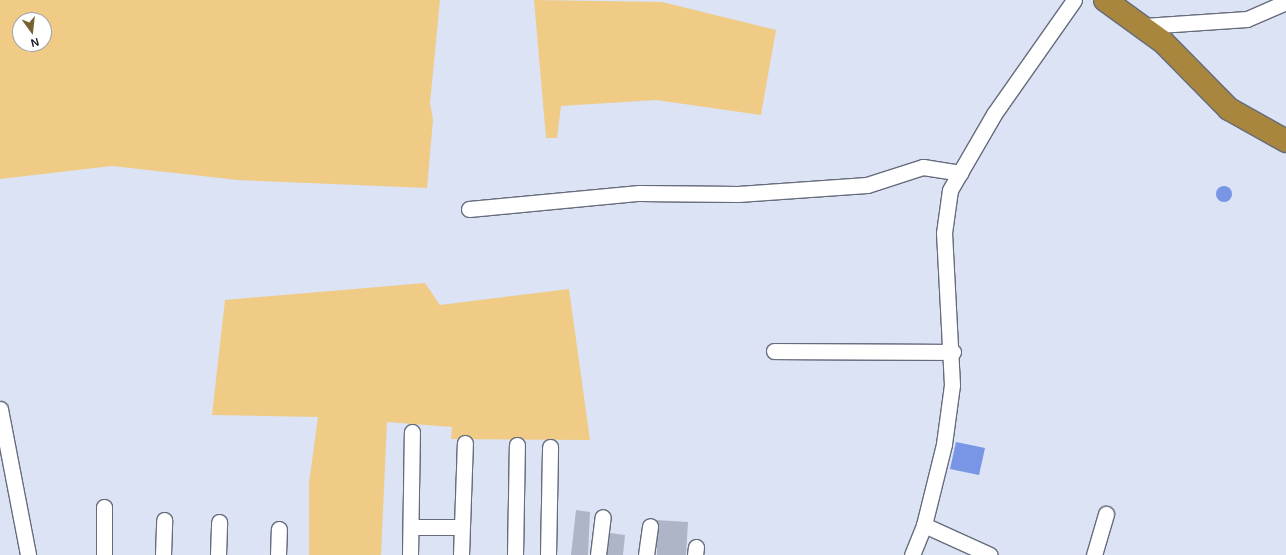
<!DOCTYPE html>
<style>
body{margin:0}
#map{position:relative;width:1286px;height:555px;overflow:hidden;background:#dbe3f5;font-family:Helvetica,sans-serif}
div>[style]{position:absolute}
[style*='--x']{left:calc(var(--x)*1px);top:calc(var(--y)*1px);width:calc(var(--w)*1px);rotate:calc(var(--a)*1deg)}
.green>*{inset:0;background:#efcb86}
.water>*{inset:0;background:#7895e6}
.round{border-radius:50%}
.building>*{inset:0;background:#aeb5c6}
.roads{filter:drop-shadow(1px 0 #666c7c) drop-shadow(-1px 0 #666c7c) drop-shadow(0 1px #666c7c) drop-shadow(0 -1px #666c7c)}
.minor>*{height:15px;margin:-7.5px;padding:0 7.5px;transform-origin:7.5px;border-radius:7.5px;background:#fff}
.highway>*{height:22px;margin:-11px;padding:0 11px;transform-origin:11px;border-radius:11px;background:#a8863e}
span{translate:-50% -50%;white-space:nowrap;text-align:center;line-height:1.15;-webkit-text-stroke:4px #fff;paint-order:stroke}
.north{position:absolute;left:12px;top:12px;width:40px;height:40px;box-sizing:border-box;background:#fff;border:1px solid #a1a3a5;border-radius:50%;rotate:165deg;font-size:11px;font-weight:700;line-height:16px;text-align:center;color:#15181e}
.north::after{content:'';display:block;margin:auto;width:14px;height:18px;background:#786031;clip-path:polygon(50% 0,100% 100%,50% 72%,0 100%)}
</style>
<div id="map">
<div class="green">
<div style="clip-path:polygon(evenodd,0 0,440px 0,430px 103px,433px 120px,427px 188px,238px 180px,112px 166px,0 179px,0 0,20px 20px,44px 20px,44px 44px,20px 44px,20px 20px)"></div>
<div style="clip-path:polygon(534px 0,662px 2px,776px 30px,761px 115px,656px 100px,561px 106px,557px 138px,546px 138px)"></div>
<div style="clip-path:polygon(425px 283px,440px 305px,569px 289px,590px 440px,451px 439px,452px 427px,387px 422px,381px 555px,309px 555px,309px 483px,318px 417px,212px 415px,225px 300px)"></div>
</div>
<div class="water">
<div class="round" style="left:1216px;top:186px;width:16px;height:16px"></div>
<div style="clip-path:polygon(956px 442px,985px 448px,979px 475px,950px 469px)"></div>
</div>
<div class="building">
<div style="clip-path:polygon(576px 510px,590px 512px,588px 555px,571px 555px)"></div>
<div style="clip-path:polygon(656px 520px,688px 522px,686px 555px,657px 555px)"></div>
<div style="clip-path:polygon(610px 533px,625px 535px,623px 555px,607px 555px)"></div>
</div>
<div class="roads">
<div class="minor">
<div style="--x:1144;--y:26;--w:103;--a:-3.9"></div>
<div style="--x:1247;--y:19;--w:43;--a:-23.6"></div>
<div style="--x:469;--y:209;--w:171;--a:-5.4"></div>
<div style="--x:639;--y:193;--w:99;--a:0.6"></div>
<div style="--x:738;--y:194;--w:129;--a:-4"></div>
<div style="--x:867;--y:185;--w:59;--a:-17.8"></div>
<div style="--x:923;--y:167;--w:38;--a:9"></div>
<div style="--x:774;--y:351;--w:179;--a:0.3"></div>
<div style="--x:0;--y:409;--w:149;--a:79.1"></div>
<div style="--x:924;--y:525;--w:72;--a:24.4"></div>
<div style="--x:411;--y:527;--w:50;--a:0"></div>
<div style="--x:104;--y:555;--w:48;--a:-90"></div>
<div style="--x:163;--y:555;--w:35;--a:-88"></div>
<div style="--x:218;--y:555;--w:33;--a:-88"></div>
<div style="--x:278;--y:555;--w:26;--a:-88"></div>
<div style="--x:410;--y:555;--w:123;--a:-89.1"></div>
<div style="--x:461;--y:555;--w:112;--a:-88"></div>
<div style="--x:515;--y:555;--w:110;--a:-89"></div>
<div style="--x:548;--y:555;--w:108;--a:-88.9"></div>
<div style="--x:598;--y:555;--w:38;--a:-83"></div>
<div style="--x:646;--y:555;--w:29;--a:-82"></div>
<div style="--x:695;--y:555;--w:8;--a:-83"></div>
<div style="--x:912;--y:555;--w:32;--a:-68"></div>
<div style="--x:924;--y:525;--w:83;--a:-76.1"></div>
<div style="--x:944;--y:444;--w:60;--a:-82.3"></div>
<div style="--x:952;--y:385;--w:152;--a:-93"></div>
<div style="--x:944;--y:233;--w:43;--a:-82.1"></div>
<div style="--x:950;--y:190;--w:88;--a:-59.9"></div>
<div style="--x:994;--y:114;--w:139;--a:-54.9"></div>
<div style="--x:1094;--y:555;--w:43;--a:-73.7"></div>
</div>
<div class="highway">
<div style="--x:1105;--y:0;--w:72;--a:35.9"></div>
<div style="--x:1163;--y:42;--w:94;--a:45.4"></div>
<div style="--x:1229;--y:109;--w:65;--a:29.3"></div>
</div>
</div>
<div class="north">N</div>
</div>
